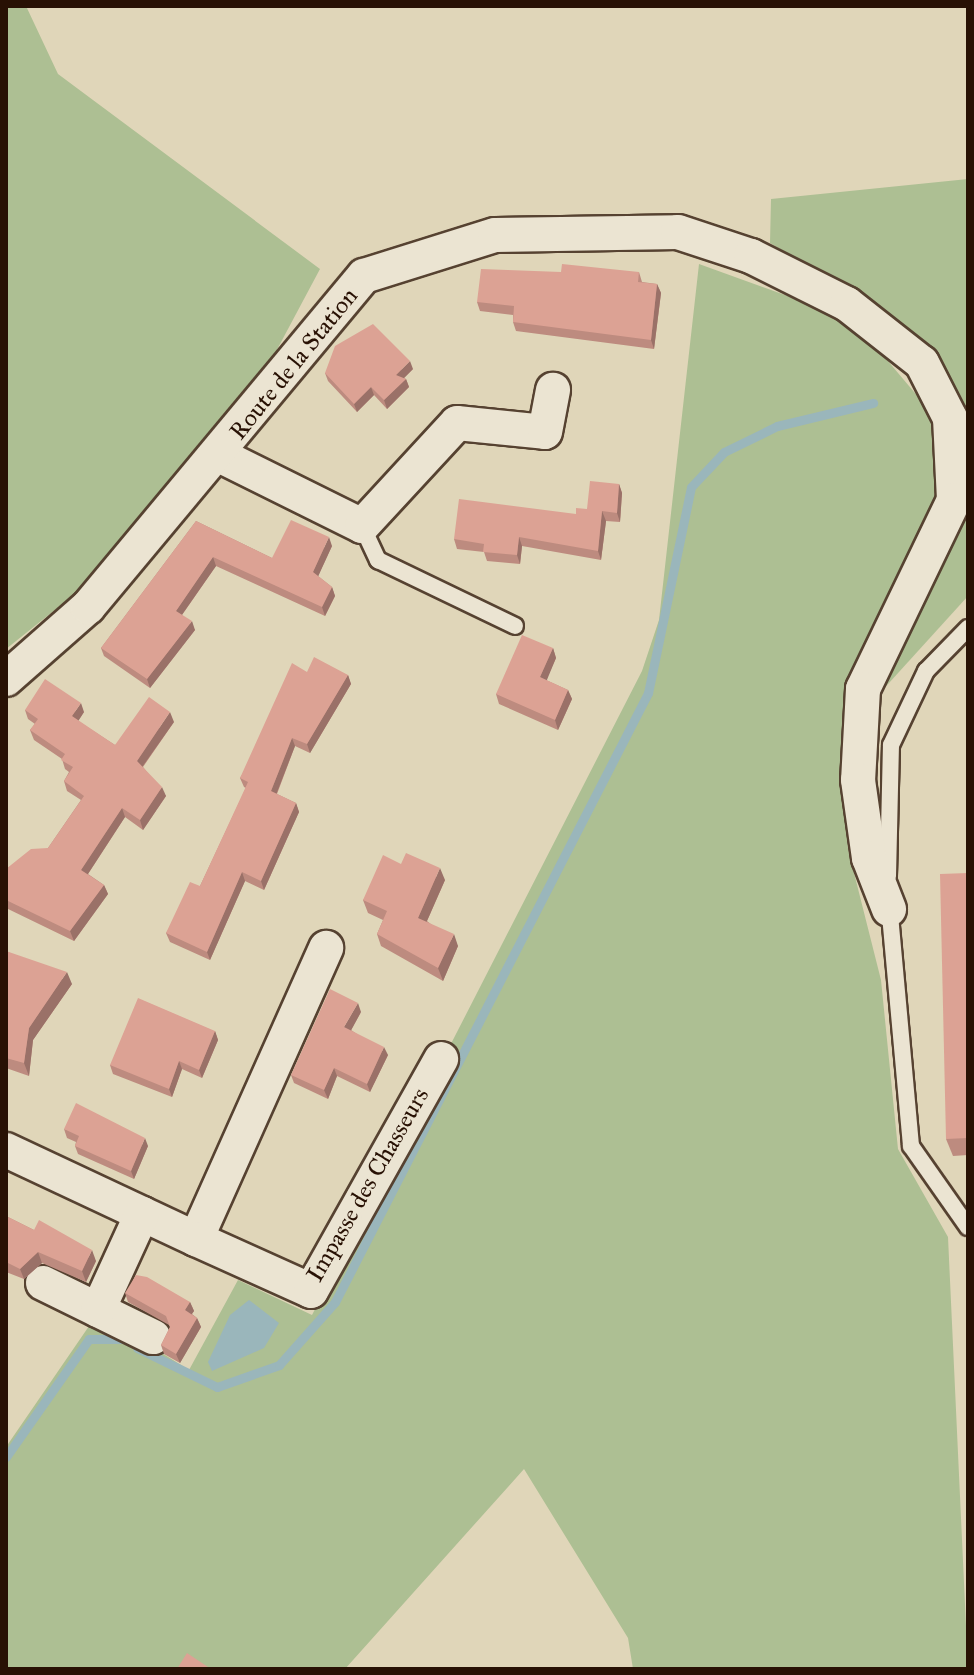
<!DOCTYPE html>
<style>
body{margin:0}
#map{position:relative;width:974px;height:1675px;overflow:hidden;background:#e0d6b9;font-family:"IM FELL Great Primer",serif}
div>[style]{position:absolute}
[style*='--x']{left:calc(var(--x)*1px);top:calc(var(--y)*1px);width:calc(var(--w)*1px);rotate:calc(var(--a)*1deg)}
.green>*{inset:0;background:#adbf93}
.water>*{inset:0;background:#9ab6bb}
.stream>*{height:9px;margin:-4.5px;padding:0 4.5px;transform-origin:4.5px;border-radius:4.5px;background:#9ab6bb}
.roads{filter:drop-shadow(2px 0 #564231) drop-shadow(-2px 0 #564231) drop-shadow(0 2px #564231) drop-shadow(0 -2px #564231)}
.lane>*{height:16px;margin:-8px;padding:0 8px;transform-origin:8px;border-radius:8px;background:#ebe4d2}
.street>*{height:34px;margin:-17px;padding:0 17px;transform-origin:17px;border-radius:17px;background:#ebe4d2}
.wall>*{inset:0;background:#bd8b7f}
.shaded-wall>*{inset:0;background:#9a7168}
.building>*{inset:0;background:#dca294}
span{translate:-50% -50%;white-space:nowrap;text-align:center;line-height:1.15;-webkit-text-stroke:8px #ebe4d2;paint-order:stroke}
.street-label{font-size:24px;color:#281104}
.frame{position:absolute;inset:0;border:8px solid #281104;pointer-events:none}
</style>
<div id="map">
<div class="green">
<div style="clip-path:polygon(6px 6px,26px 6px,58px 74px,320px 269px,264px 374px,91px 581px,6px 649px)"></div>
<div style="clip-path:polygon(968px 179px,968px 466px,959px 406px,840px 284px,770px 243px,771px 199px)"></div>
<div style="clip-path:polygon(699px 264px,821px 308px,882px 354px,936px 418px,942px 483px,843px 700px,848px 849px,881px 980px,898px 1149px,948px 1237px,968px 1669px,633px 1669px,628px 1638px,524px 1469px,345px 1669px,6px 1669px,6px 1447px,98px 1313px,189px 1370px,238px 1280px,312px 1315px,642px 671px,659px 620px)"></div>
<div style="clip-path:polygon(968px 485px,968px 596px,879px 694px)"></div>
</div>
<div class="water">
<div style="clip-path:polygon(249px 1300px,279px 1323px,264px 1348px,212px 1371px,208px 1362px,230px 1315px)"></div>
</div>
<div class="stream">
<div style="--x:137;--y:1348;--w:89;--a:26"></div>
<div style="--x:217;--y:1387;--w:66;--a:-19.5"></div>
<div style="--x:279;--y:1365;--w:84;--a:-48.4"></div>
<div style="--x:335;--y:1302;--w:685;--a:-62.8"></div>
<div style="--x:648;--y:693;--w:210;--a:-78.2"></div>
<div style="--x:691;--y:487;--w:48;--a:-46.7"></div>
<div style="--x:724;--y:452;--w:59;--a:-26.1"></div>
<div style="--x:777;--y:426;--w:99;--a:-13.5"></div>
<div style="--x:6;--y:1457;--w:144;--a:-54.9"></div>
<div style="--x:89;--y:1339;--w:31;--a:0"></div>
</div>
<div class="roads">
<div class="lane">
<div style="--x:362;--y:526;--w:38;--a:65"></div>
<div style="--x:378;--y:560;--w:152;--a:25.7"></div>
<div style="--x:888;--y:876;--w:131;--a:-88.7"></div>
<div style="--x:891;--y:745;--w:82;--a:-64.7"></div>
<div style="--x:926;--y:671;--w:60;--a:-45.7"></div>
<div style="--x:889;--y:904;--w:243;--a:84.8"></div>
<div style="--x:911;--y:1146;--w:99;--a:54.9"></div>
</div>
<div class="street">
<div style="--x:221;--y:456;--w:157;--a:26.4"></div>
<div style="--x:362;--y:526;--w:140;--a:-47.3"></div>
<div style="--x:457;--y:423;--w:88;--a:5.8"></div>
<div style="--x:545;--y:432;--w:43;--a:-79.2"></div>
<div style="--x:6;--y:679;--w:109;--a:-41.3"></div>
<div style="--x:88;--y:607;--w:431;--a:-50.2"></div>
<div style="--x:364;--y:276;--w:137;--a:-17.4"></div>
<div style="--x:495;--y:235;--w:183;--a:-0.9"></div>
<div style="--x:678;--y:232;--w:77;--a:18.2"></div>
<div style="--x:751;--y:256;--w:107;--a:26.6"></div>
<div style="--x:847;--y:304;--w:95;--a:38.2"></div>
<div style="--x:922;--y:363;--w:62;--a:63"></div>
<div style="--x:950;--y:418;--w:82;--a:87.2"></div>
<div style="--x:954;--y:500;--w:210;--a:115.7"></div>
<div style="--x:863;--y:689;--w:91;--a:93.1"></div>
<div style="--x:858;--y:780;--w:79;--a:82"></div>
<div style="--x:869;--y:858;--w:55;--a:68.6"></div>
<div style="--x:6;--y:1150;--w:210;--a:25.1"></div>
<div style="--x:196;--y:1239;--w:319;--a:-65.9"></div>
<div style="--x:196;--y:1239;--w:126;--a:24.3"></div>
<div style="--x:311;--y:1291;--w:266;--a:-60.7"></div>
<div style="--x:43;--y:1283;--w:123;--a:26.1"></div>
<div style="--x:98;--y:1310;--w:106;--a:-65.4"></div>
</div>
</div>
<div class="wall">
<div style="clip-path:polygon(561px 272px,639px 272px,642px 282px,657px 284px,661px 293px,654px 349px,516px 331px,513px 322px,513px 315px,480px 311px,477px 302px)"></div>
<div style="clip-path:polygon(413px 369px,404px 378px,406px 379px,409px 387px,387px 409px,374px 395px,357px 412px,328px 381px,325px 373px)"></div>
<div style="clip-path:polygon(619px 484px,622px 493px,620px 522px,606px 521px,601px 560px,522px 546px,520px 564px,487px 561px,484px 552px,457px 549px,454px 539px,576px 514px,587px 509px)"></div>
<div style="clip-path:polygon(196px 521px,272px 558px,332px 546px,318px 576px,332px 587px,335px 596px,325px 616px,216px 566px,182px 615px,195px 630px,150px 688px,104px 656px,101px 648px)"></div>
<div style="clip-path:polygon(553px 648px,556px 658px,546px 680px,568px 690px,572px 699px,558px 730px,499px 704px,496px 694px)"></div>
<div style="clip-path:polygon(307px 672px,348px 675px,351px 684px,310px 753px,295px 746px,277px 794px,296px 803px,299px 812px,264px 890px,245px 881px,210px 960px,170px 942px,166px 933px,200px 886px,246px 788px,244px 787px,240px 778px)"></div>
<div style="clip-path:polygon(25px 710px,84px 712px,78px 721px,115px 745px,174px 722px,143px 767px,166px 796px,143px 830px,125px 817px,88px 874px,104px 885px,108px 894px,74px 941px,6px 908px,6px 869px,48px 848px,81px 800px,67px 791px,64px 781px,69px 772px,65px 769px,62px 759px,34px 740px,30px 730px,35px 724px,28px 719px)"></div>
<div style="clip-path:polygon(401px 864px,445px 880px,427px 921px,458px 946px,443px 981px,381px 946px,377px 934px,383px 920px,368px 913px,363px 900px)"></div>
<div style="clip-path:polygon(968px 873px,968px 1155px,953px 1156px,946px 1139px)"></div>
<div style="clip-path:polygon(6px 951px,72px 984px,33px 1040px,29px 1076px,6px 1068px)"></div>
<div style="clip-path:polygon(361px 1012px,351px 1030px,388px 1055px,370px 1092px,337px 1076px,328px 1099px,294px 1083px,291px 1075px)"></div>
<div style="clip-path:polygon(215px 1031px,218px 1040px,202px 1078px,182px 1069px,172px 1097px,113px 1074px,110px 1065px)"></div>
<div style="clip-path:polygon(64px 1129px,148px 1146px,134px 1179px,78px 1154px,75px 1146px,76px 1142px,67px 1138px)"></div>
<div style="clip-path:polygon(6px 1216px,96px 1261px,86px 1282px,42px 1263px,24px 1279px,6px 1272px)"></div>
<div style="clip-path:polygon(125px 1293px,190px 1302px,194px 1311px,192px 1314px,197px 1318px,201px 1327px,180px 1363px,164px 1354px,161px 1345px,170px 1327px,169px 1325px,128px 1302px)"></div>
</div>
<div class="shaded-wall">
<div style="clip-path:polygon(657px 284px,661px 293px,654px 349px,651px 340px)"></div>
<div style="clip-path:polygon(410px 361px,413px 369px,399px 383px,396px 375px)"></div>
<div style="clip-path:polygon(406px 379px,409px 387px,387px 409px,384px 400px)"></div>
<div style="clip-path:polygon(371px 387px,374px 395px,357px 412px,354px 404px)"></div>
<div style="clip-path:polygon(619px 484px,622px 493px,620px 522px,617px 513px)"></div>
<div style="clip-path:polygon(602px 511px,606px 521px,601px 560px,598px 551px)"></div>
<div style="clip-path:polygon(329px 537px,332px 546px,316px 581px,313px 572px)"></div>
<div style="clip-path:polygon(519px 537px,522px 546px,520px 564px,517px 555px)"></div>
<div style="clip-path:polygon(213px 557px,216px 566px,179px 619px,176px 611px)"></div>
<div style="clip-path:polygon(332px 587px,335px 596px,325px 616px,322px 607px)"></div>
<div style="clip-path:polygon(192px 621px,195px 630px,150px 688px,147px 679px)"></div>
<div style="clip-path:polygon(553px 648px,556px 658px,544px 687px,540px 677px)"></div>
<div style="clip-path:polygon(348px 675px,351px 684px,310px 753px,307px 744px)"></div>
<div style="clip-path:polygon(568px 690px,572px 699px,558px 730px,555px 720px)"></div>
<div style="clip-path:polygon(81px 703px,84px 712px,75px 726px,72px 716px)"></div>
<div style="clip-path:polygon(170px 712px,174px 722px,140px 770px,137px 761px)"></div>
<div style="clip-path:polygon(292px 738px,295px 746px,274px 800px,271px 791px)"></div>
<div style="clip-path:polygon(162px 787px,166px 796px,143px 830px,140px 820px)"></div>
<div style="clip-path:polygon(296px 803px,299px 812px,264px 890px,261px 881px)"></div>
<div style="clip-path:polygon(122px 808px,125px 817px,84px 880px,81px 870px)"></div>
<div style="clip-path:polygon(440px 868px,445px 880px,423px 930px,418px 918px)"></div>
<div style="clip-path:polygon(242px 872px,245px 881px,210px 960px,207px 952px)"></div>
<div style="clip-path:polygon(104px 885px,108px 894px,74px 941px,70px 931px)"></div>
<div style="clip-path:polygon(454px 934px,458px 946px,443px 981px,438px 968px)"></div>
<div style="clip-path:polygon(67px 972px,72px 984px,33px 1040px,29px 1076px,24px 1063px,29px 1028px)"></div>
<div style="clip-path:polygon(358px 1003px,361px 1012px,348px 1036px,344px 1027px)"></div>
<div style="clip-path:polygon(215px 1031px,218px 1040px,202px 1078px,199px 1070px)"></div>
<div style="clip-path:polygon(384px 1047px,388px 1055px,370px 1092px,367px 1084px)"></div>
<div style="clip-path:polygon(179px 1061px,182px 1069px,172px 1097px,169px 1089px)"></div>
<div style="clip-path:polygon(334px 1068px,337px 1076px,328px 1099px,324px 1090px)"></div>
<div style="clip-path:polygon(145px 1138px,148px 1146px,134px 1179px,131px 1171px)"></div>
<div style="clip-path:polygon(92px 1250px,96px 1261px,86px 1282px,82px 1271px)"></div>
<div style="clip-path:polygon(38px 1252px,42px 1263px,24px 1279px,20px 1269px)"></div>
<div style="clip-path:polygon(190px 1302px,194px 1311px,188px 1319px,185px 1310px)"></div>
<div style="clip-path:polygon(197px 1318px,201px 1327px,180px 1363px,176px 1354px)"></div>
</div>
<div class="building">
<div style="clip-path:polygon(562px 264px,639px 272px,638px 282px,657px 284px,651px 340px,513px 322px,514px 306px,477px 302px,481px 269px,561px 272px)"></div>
<div style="clip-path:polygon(373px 324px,410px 361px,396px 375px,406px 379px,384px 400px,371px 387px,354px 404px,325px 373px,335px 346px)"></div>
<div style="clip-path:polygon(590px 481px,619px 484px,617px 513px,602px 511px,598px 551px,519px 537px,517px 555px,483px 552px,484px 544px,454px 539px,459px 499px,576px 514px,576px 508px,587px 509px)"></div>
<div style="clip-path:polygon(291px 520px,329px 537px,313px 572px,332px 587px,322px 607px,213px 557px,176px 611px,192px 621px,147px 679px,101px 648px,196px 521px,272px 558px)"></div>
<div style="clip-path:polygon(522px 635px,553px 648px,540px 677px,568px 690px,555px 720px,496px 694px)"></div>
<div style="clip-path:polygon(314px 657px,348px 675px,307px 744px,292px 738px,271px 791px,296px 803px,261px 881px,242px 872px,207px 952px,166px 933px,190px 882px,200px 886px,248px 782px,240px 778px,292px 663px,307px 672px)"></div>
<div style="clip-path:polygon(45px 679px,81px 703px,72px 716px,115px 745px,149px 697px,170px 712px,137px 761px,162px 787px,140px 820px,122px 808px,81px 870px,104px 885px,70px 931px,6px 900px,6px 869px,31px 849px,48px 848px,84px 796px,64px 781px,73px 767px,61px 760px,65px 754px,30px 730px,38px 719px,25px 710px)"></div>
<div style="clip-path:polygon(406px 853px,440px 868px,418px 918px,454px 934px,438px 968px,377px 934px,387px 911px,363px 900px,383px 855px,401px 864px)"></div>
<div style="clip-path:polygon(968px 873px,968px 1138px,946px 1139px,940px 874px)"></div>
<div style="clip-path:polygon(6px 951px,67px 972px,29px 1028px,24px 1063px,6px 1058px)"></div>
<div style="clip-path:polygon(330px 989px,358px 1003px,344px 1027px,384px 1047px,367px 1084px,334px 1068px,324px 1090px,291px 1075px)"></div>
<div style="clip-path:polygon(138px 998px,215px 1031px,199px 1070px,179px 1061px,169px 1089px,110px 1065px)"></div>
<div style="clip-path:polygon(76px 1103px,145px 1138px,131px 1171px,75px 1146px,79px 1136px,64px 1129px)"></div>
<div style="clip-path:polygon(6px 1216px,34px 1230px,39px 1220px,92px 1250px,82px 1271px,38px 1252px,20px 1269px,6px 1262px)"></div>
<div style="clip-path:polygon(136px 1275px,147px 1277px,190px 1302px,185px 1310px,197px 1318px,176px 1354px,161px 1345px,170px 1327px,166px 1316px,125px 1293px)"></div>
<div style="clip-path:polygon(187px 1653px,211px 1669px,177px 1669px)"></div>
</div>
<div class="street-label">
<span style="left:294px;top:364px;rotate:-51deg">Route de la Station</span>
<span style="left:368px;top:1185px;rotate:-60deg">Impasse des Chasseurs</span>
</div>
<div class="frame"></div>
</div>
